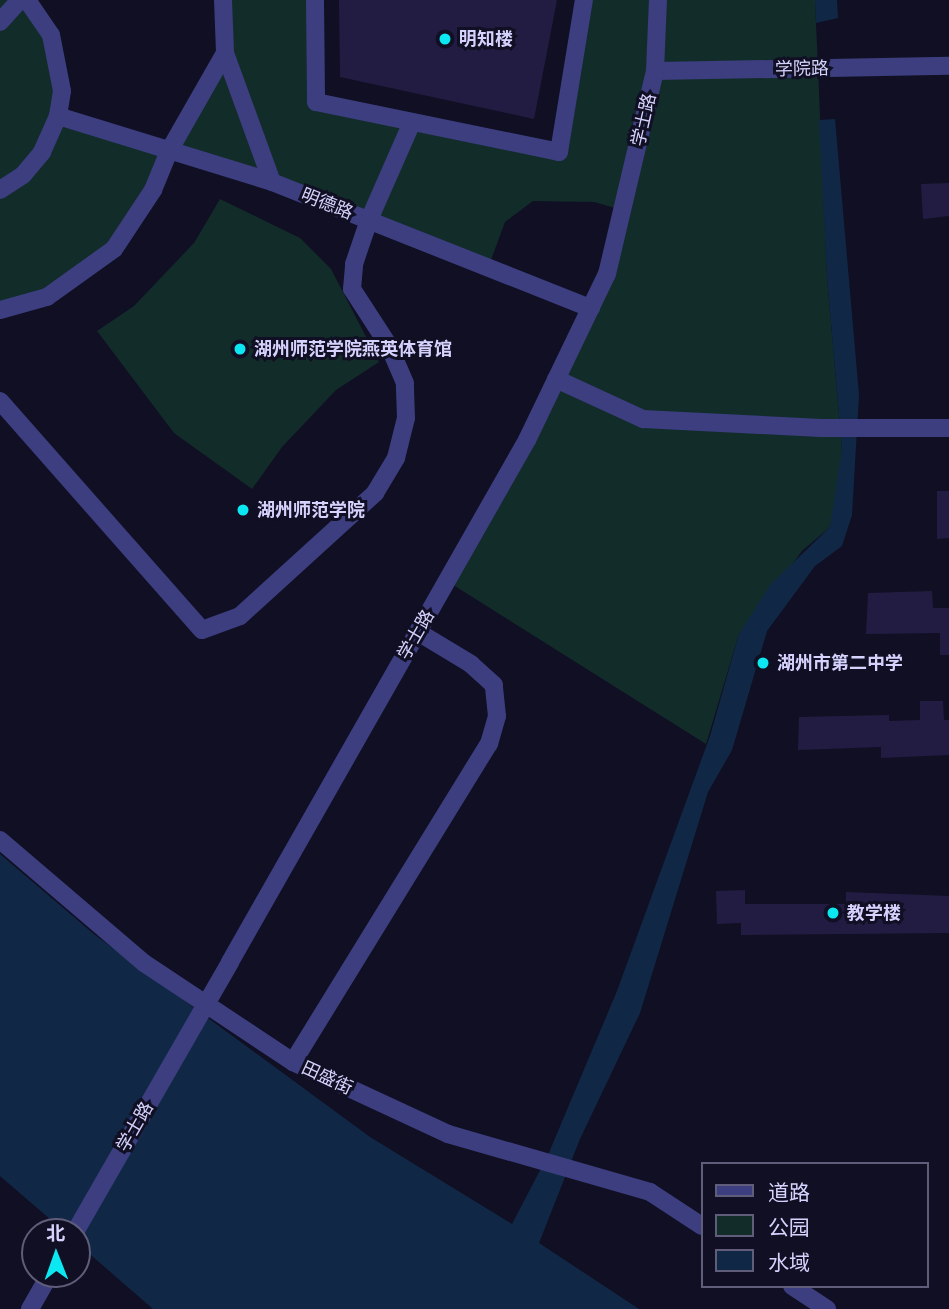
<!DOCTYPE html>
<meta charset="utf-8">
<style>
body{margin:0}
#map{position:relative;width:949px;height:1309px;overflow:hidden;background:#110f23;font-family:Arial,"Noto Sans SC",sans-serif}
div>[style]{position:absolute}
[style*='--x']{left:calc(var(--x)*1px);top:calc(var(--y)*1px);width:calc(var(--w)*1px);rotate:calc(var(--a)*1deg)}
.green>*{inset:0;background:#122c2a}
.water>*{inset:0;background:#102846}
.building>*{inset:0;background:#221c43}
.minor>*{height:18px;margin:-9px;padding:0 9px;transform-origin:9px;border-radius:9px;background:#3c3e80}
.tertiary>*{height:18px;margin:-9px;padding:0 9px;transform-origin:9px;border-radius:9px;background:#3c3e80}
.tertiary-bridge>*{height:18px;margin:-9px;padding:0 9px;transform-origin:9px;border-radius:9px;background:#3c3e80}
.dots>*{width:19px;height:19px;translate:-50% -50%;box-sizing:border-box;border:4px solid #110f23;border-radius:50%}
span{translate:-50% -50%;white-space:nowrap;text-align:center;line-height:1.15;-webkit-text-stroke:6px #110f23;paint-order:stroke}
.poi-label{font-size:18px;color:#d5d3fd;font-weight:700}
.left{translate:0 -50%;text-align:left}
.street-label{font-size:18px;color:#d5d3fd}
.legend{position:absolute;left:701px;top:1162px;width:228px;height:126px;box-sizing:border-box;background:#110f23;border:2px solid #5f5d7a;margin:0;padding:9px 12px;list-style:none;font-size:21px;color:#d5d3fd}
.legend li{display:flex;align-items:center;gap:14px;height:35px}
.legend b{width:35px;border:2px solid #5f5d7a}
.north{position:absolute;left:21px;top:1218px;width:70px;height:70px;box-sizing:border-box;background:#110f23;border:2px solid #5f5d7a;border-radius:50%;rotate:359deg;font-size:19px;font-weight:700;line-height:28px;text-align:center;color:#d5d3fd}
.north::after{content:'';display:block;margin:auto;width:24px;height:32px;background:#0be8f1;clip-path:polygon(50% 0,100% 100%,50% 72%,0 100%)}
</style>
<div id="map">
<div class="green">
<div style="clip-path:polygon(0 0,27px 0,39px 14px,58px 116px,169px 151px,225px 53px,223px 0,315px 0,316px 102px,558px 151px,584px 0,815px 0,827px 277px,842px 449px,840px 486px,830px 527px,802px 551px,739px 634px,706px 744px,447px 581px,607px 274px,622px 210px,594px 202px,533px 201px,505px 222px,488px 268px,169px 151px,92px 268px,0 310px)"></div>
<div style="clip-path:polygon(220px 199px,300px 238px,331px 269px,379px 362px,336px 390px,282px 447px,252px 489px,174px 433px,97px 331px,134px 306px,194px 243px)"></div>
</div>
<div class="water">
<div style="clip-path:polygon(815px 0,837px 0,838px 18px,816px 23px)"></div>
<div style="clip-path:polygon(835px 119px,859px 395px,852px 515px,842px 546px,815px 566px,767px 631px,732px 750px,708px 792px,640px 1013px,580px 1139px,539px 1243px,639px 1309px,153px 1309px,77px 1243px,77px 1232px,65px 1232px,0 1176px,0 854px,95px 935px,370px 1137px,512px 1224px,548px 1155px,617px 991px,710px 736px,739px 634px,771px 584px,830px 527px,842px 449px,827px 277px,819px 120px)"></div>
</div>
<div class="building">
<div style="clip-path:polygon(339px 0,557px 0,534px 119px,340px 77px)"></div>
<div style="clip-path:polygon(949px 183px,949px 216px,923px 219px,921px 184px)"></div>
<div style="clip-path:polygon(937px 491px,949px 491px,949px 538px,937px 539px)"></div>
<div style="clip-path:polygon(932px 591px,933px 608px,949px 608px,949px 655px,940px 655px,940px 633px,866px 634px,868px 593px)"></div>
<div style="clip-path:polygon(920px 701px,943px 701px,944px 720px,949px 720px,949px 755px,881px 758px,881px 747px,798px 750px,799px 717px,889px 715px,889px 721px,920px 720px)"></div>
<div style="clip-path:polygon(745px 890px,745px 904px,846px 904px,846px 892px,949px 896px,949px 933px,741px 935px,741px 923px,717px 924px,716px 891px)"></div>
</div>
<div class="minor">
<div style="--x:223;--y:0;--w:53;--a:87.8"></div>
<div style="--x:225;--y:53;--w:137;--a:70"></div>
<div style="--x:315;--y:0;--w:102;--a:89.4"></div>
<div style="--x:316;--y:102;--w:248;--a:11.6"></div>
<div style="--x:559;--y:152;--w:154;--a:-80.7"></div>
<div style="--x:0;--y:22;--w:30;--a:-48"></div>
<div style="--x:655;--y:71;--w:294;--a:-1"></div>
<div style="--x:58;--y:116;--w:224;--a:17.1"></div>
<div style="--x:272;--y:182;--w:343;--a:21.6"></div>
<div style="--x:0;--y:190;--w:27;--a:-33"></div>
<div style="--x:23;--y:175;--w:30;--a:-50"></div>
<div style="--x:42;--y:152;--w:39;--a:-66"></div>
<div style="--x:58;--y:116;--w:25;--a:-81"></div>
<div style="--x:62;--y:91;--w:57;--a:-101.1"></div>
<div style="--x:51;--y:35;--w:42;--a:-124.4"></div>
<div style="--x:0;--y:310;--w:49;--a:-15.5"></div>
<div style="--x:47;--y:297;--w:82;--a:-35.6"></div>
<div style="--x:114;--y:249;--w:71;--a:-56.5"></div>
<div style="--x:153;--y:190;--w:42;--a:-67.7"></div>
<div style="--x:169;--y:151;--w:113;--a:-60.3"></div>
<div style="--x:556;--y:379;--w:96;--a:24.7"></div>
<div style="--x:643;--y:419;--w:178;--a:2.9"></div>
<div style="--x:821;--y:428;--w:128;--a:0"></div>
<div style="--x:0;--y:401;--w:305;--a:48.6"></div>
<div style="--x:202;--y:630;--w:40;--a:-20.2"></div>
<div style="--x:240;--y:616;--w:183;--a:-42.3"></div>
<div style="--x:375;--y:493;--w:41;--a:-59"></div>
<div style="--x:396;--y:458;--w:41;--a:-76"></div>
<div style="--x:406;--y:418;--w:35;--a:-92"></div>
<div style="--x:405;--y:383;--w:40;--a:-113.4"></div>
<div style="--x:389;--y:346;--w:68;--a:-123"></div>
<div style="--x:352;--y:289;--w:25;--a:-85"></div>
<div style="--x:354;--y:264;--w:46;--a:-71.2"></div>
<div style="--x:369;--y:220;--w:107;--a:-66.3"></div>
</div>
<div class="tertiary">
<div style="--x:0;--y:840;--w:189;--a:40.5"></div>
<div style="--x:144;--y:963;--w:179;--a:33.6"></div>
<div style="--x:293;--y:1062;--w:171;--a:24.9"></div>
<div style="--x:448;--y:1134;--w:210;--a:16"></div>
<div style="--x:650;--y:1192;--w:62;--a:33.2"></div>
<div style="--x:230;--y:962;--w:601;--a:-60.36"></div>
<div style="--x:527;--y:440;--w:184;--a:-64.3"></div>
<div style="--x:607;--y:274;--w:209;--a:-76.7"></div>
<div style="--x:655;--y:71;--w:71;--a:-87.6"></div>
<div style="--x:293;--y:1062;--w:374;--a:-58.4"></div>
<div style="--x:489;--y:744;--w:29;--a:-74"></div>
<div style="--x:497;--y:716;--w:31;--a:-96"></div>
<div style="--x:494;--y:685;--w:31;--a:-138"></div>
<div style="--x:471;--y:664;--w:62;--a:-148.9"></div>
<div style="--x:792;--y:1286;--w:42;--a:33.3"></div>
<div style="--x:30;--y:1309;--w:40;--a:-60.3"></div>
</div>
<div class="tertiary-bridge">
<div style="--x:75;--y:1232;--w:311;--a:-60.1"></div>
</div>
<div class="dots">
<div style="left:445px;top:39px;background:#0be8f1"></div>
<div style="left:240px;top:349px;background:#0be8f1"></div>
<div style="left:243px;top:510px;background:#0be8f1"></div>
<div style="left:763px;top:663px;background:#0be8f1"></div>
<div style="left:833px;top:913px;background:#0be8f1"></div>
</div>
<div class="poi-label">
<span class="left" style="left:459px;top:39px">明知楼</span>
<span class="left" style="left:254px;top:349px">湖州师范学院燕英体育馆</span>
<span class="left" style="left:257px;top:510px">湖州师范学院</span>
<span class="left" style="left:777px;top:663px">湖州市第二中学</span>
<span class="left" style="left:847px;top:913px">教学楼</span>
</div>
<div class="street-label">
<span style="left:802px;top:69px;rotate:-1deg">学院路</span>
<span style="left:644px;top:120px;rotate:-77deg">学士路</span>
<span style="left:327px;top:204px;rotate:22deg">明德路</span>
<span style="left:416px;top:635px;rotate:-60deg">学士路</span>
<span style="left:327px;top:1078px;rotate:25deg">田盛街</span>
<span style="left:135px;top:1127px;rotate:-60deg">学士路</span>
</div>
<ul class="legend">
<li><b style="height:9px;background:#3c3e80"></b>道路</li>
<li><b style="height:19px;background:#122c2a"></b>公园</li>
<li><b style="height:19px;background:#102846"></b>水域</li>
</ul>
<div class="north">北</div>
</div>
